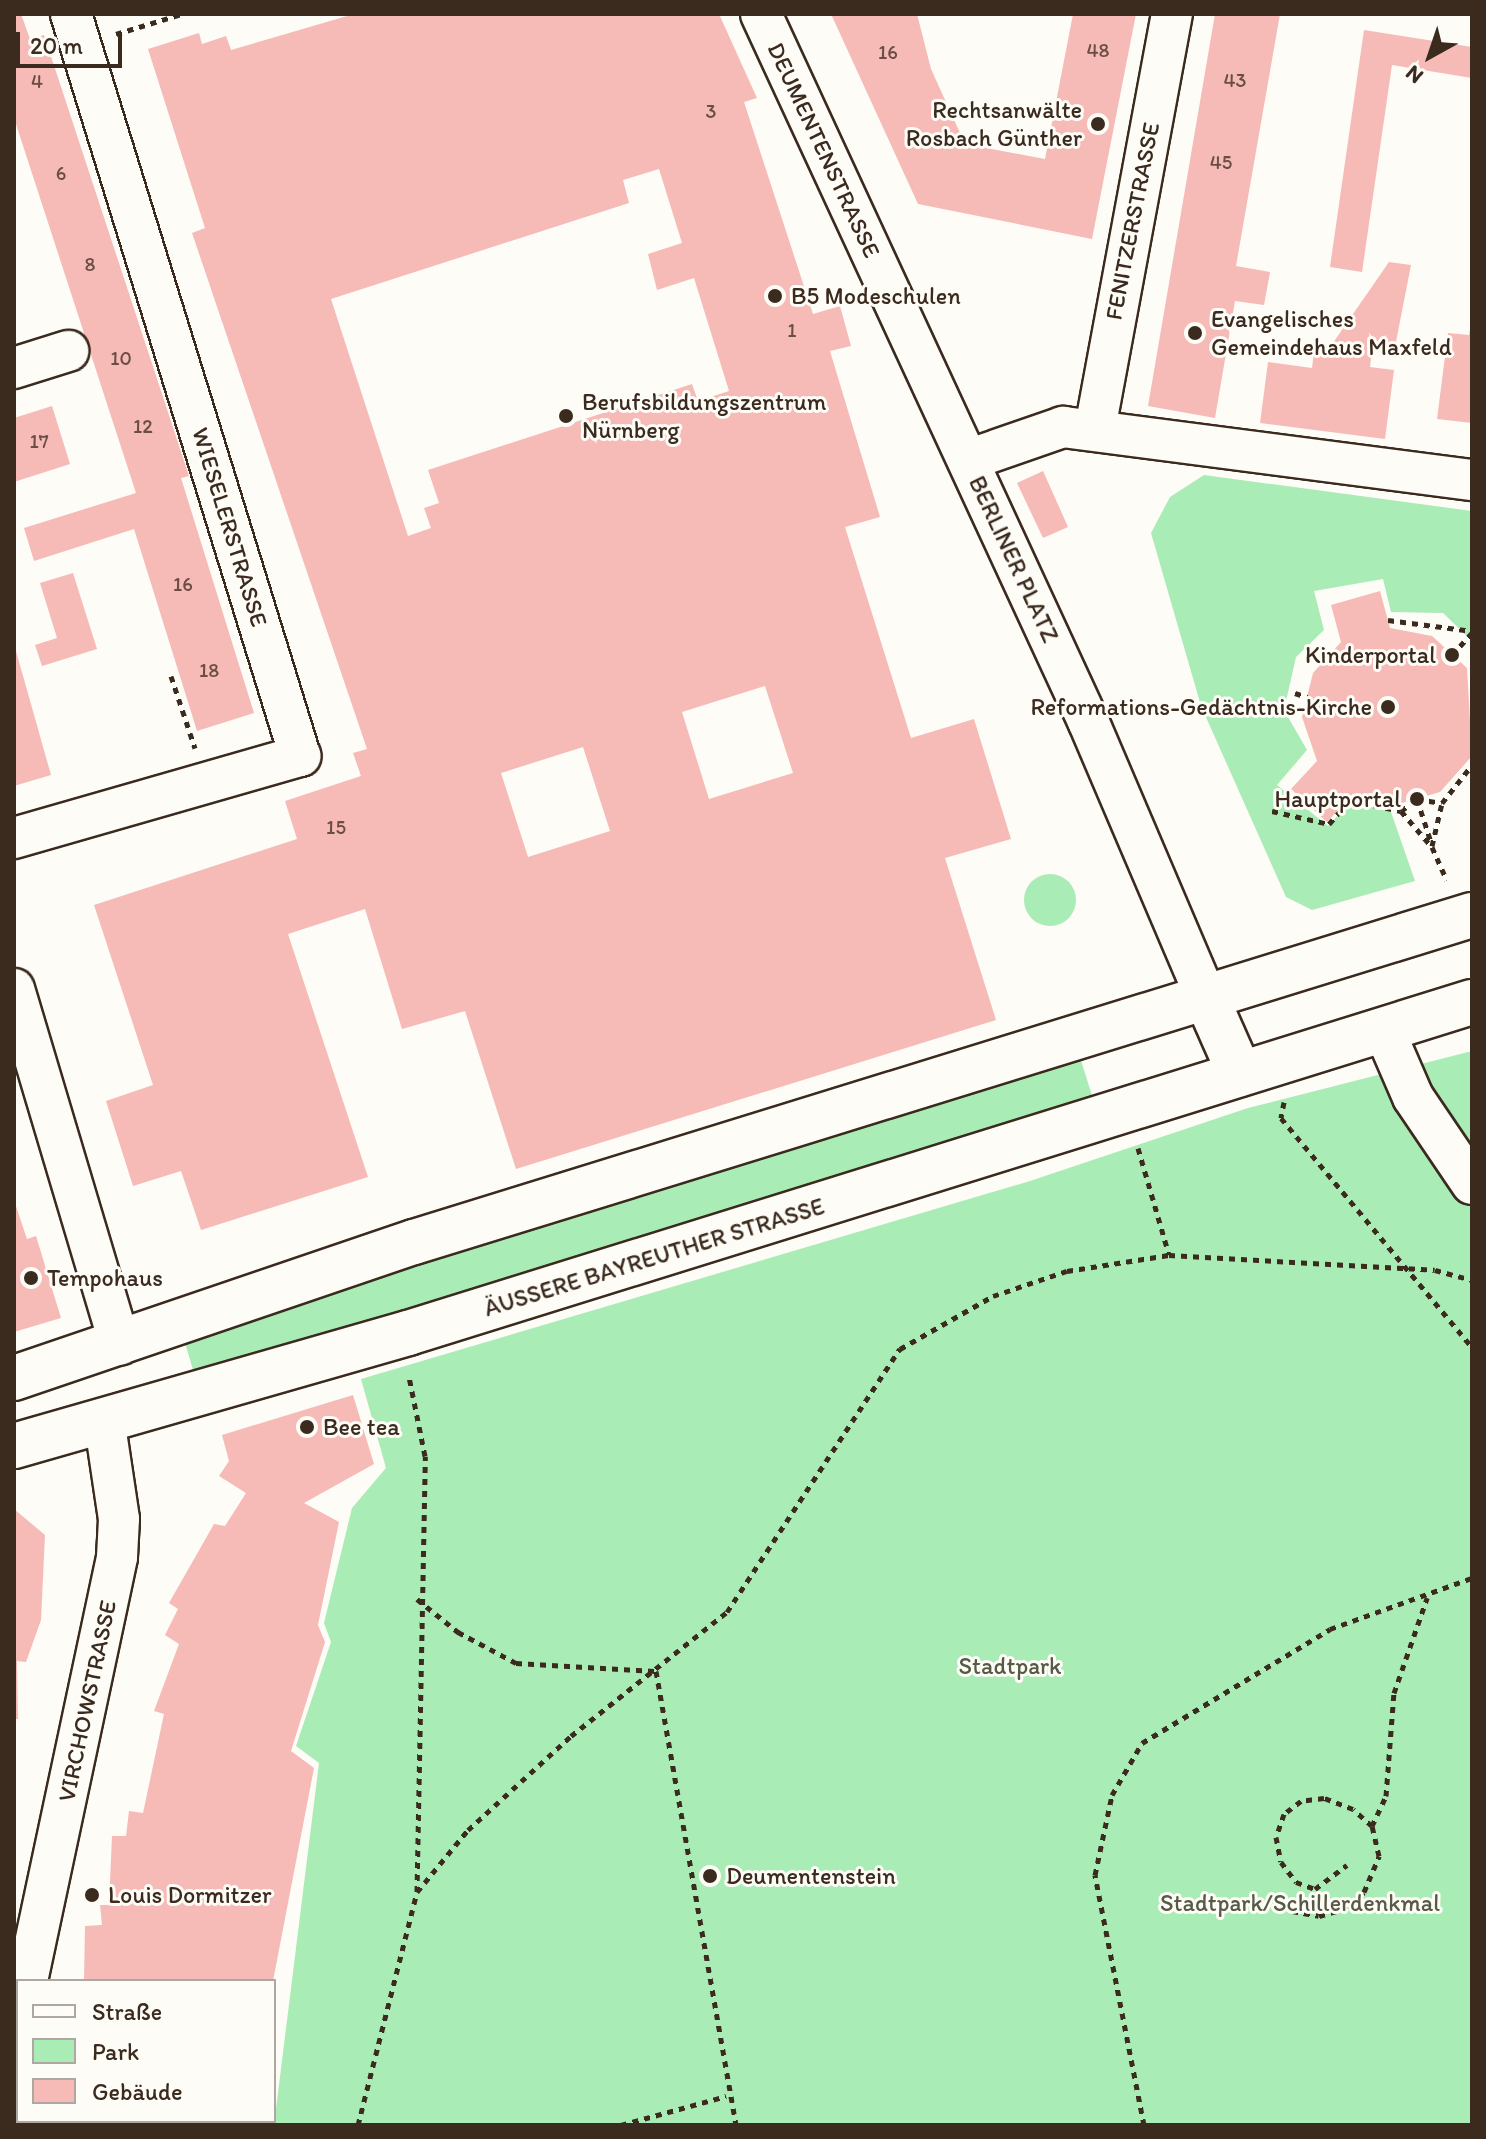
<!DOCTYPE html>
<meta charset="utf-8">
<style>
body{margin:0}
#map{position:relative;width:1486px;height:2139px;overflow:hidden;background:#fdfcf7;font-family:Itim,sans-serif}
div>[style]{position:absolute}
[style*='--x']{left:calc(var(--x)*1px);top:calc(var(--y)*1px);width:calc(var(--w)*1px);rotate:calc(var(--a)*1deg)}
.green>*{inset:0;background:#aaecb5}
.round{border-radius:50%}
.building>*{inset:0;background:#f6bab7}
.path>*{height:5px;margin-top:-2.5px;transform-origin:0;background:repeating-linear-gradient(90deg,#3b2a1e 0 6px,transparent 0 12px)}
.roads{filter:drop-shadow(2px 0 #3b2a1e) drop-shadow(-2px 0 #3b2a1e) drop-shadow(0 2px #3b2a1e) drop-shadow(0 -2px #3b2a1e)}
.minor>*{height:40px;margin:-20px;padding:0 20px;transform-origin:20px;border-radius:20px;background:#fdfcf7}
.major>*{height:44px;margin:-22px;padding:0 22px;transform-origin:22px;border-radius:22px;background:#fdfcf7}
.dots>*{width:22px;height:22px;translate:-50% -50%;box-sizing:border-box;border:4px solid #fdfcf7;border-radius:50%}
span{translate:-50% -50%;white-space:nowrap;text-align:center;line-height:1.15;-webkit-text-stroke:6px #fdfcf7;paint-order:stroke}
.number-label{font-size:20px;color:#6a4e44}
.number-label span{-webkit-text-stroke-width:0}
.poi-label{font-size:24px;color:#3b2a1e}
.right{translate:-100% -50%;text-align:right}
.left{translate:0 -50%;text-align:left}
.street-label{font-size:24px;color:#3b2a1e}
.park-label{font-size:24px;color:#575a44}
.frame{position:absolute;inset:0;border:16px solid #3b2a1e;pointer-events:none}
.legend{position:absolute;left:16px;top:1979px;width:260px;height:144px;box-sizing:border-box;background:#fdfcf7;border:2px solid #afa8a0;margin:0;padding:10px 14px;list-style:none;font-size:24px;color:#3b2a1e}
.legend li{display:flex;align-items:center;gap:16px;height:40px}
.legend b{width:40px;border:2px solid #afa8a0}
.north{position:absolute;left:1390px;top:16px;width:80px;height:80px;-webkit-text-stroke:6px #fdfcf7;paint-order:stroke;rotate:220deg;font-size:22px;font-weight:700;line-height:32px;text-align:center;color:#3b2a1e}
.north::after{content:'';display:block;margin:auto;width:28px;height:36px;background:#3b2a1e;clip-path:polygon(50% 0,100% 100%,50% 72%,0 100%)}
.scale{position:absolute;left:16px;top:32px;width:106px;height:36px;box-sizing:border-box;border:4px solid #3b2a1e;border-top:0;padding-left:10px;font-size:24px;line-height:28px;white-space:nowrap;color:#3b2a1e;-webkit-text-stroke:6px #fdfcf7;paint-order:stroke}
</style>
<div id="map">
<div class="green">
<div style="clip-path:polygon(1204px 475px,1472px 511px,1472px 641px,1443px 613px,1391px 612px,1383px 579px,1314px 591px,1324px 630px,1296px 657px,1284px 710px,1307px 750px,1277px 785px,1328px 826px,1350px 802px,1391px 812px,1415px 881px,1312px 910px,1286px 897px,1201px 706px,1151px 533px,1170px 497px)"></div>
<div class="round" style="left:1024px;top:874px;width:52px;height:52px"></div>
<div style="clip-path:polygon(1472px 1051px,1472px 2125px,274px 2125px,319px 1763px,296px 1746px,331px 1642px,324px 1623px,352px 1508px,386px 1468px,361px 1379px,1030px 1181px,1248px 1108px)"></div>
<div style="clip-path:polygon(1079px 1054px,1094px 1102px,194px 1373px,185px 1343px,352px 1283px)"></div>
</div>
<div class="building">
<div style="clip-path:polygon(14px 14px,21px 14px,30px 39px,44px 35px,189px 476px,181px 478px,254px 713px,197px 731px,134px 529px,34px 561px,24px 528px,136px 493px,14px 118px)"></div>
<div style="clip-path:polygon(evenodd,354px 14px,719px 14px,757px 98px,744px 102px,813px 314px,840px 306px,851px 346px,830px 351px,880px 517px,845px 527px,911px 738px,974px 719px,1011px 839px,945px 858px,996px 1020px,516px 1169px,465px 1011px,402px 1029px,365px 909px,288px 934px,368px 1177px,201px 1230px,181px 1171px,133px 1186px,106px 1101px,153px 1085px,94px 905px,297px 839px,285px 801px,361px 776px,353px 753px,367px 749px,192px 233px,205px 228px,148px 49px,199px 33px,202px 44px,226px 36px,231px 50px,354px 14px,659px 169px,682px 243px,648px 254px,657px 290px,694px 278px,729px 391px,698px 401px,692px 384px,428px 470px,439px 503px,424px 508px,431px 528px,408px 536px,331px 299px,629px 203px,623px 180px,659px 169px,354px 14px,765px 686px,793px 773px,709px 799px,682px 712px,765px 686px,354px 14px,583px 747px,610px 831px,528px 857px,501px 773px,583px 747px)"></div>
<div style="clip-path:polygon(831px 14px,917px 14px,931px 69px,965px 144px,1045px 159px,1073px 14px,1136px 14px,1092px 239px,918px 204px)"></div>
<div style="clip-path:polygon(1215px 14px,1280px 14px,1236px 266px,1270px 272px,1264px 305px,1235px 301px,1215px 418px,1148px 406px)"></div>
<div style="clip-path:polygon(1364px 30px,1472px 47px,1472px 78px,1392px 65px,1362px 272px,1330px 267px)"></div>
<div style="clip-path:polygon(1389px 262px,1411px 265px,1394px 352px,1372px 350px,1370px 367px,1394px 370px,1385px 439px,1260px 423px,1268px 362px,1312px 368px,1314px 352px,1326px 353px)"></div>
<div style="clip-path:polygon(1470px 329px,1472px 423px,1437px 419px,1448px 333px,1469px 335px)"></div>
<div style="clip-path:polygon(52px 406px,70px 464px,14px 482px,14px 418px)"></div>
<div style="clip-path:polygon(1043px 471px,1068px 527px,1043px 538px,1017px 483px)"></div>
<div style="clip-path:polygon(73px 573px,97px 649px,42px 666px,35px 645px,57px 638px,40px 583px)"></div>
<div style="clip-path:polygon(1380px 591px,1390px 628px,1432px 636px,1467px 668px,1472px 756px,1440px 792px,1395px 805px,1353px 794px,1327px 822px,1291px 789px,1317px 761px,1302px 717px,1313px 673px,1341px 642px,1331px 605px)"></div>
<div style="clip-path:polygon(14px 644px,51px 775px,14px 786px)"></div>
<div style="clip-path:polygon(14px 1200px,27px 1239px,36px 1236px,61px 1318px,14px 1332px)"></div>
<div style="clip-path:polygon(353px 1395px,374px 1464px,304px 1503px,339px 1522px,318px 1625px,325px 1642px,291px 1751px,314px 1768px,273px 1981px,84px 1981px,85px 1926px,102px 1925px,100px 1905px,109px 1905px,112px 1836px,126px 1836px,129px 1811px,143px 1813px,164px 1714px,154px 1711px,179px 1644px,165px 1635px,178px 1609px,169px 1603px,214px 1524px,225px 1526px,246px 1493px,219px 1476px,229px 1461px,222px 1435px)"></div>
<div style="clip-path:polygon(14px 1509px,45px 1535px,41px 1620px,26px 1662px,17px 1661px,18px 1719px,14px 1719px)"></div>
<div style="clip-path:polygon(68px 2121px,259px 2121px,258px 2125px)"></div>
</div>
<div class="path">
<div style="--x:116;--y:34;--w:69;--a:-16.9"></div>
<div style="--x:1388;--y:620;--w:85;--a:7.5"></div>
<div style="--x:1452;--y:655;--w:30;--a:-48"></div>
<div style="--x:171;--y:676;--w:76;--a:71.6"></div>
<div style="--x:1295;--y:693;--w:13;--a:18"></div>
<div style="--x:1417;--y:799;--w:45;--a:72"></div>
<div style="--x:1272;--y:811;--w:58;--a:12.8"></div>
<div style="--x:1329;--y:824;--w:32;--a:-49"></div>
<div style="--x:1350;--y:800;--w:52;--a:12.2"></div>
<div style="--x:1401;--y:811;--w:48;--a:49.3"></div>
<div style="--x:1432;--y:847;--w:36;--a:66"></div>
<div style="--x:1401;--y:811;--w:20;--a:-37"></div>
<div style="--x:1417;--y:799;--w:25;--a:9"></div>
<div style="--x:1432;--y:846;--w:44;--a:-76.9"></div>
<div style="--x:1442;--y:803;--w:48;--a:-51.7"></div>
<div style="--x:1284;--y:1102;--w:16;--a:101"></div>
<div style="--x:1281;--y:1118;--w:298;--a:50.2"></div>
<div style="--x:1138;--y:1148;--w:111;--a:73.8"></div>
<div style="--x:417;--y:1599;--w:53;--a:38.8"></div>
<div style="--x:458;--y:1632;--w:66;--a:28.1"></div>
<div style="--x:516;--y:1663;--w:139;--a:3.3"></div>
<div style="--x:656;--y:1671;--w:461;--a:80"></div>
<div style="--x:1372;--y:1826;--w:33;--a:-65"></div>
<div style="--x:1386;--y:1796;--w:103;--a:-85.6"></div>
<div style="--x:1394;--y:1693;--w:101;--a:-70.8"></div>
<div style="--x:417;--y:1892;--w:80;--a:-50.6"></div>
<div style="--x:468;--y:1830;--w:139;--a:-42.4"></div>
<div style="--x:571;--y:1736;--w:199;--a:-38.5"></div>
<div style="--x:727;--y:1612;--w:315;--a:-56.7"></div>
<div style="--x:900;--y:1349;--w:107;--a:-29.7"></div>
<div style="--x:993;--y:1296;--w:78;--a:-18.7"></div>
<div style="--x:1067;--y:1271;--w:103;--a:-8.9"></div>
<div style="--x:1169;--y:1255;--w:266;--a:3.2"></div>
<div style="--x:1435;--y:1270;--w:38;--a:15"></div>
<div style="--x:1292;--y:1911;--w:27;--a:10"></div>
<div style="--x:1319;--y:1916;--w:26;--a:-16"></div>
<div style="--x:1344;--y:1909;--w:26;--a:-40"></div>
<div style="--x:1364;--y:1892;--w:39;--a:-67"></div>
<div style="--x:1379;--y:1856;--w:31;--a:-103"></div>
<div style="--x:1372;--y:1826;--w:25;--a:-138"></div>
<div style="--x:1353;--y:1809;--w:31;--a:-159"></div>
<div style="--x:1324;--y:1798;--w:23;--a:173"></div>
<div style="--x:1301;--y:1801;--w:21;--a:143"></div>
<div style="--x:1284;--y:1814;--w:24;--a:109"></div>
<div style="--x:1276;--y:1837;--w:25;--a:79"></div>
<div style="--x:1281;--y:1862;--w:25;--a:53"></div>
<div style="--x:1296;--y:1882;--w:20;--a:20"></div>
<div style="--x:1315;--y:1889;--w:40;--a:-37"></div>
<div style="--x:358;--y:2125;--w:240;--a:-75.8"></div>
<div style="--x:417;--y:1892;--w:436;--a:-88.9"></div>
<div style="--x:425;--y:1456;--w:81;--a:-101.4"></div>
<div style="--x:621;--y:2125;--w:109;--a:-15.4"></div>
<div style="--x:1144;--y:2125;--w:255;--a:-101.1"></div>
<div style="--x:1095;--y:1875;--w:82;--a:-78"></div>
<div style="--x:1112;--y:1795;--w:60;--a:-60"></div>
<div style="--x:1142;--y:1743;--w:220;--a:-31.2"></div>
<div style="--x:1330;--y:1629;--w:151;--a:-19.8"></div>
</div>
<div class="roads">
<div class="minor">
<div style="--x:761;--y:14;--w:781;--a:65.17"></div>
<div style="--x:1089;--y:723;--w:298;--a:66.9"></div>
<div style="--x:14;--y:368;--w:57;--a:-17.5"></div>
<div style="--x:1095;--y:429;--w:422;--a:-79.5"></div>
<div style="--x:968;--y:460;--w:101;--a:-19.2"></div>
<div style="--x:1063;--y:427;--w:412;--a:7.4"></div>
<div style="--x:14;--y:838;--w:298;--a:-16"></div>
<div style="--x:300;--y:756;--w:777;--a:-107.15"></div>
<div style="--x:14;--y:989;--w:371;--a:73.4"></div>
<div style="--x:1384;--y:1030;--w:73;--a:66.6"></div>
<div style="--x:1413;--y:1097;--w:105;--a:55.9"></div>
<div style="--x:27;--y:1981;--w:433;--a:-78"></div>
<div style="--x:117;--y:1557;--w:38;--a:-87"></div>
<div style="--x:119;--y:1519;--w:101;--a:-98.5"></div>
<div style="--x:14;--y:2059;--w:30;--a:-82"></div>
</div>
<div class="major">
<div style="--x:1206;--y:997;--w:84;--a:66.2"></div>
<div style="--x:14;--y:1378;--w:422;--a:-18.8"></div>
<div style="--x:414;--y:1242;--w:1107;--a:-17.18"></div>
<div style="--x:14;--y:1446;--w:410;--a:-16"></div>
<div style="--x:408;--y:1333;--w:1114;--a:-17.28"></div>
</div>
</div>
<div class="dots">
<div style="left:1098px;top:124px;background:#3b2a1e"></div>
<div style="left:775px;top:296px;background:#3b2a1e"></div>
<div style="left:1195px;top:333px;background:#3b2a1e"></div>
<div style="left:566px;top:416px;background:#3b2a1e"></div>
<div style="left:1452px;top:655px;background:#3b2a1e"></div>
<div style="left:1388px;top:707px;background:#3b2a1e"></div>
<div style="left:1417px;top:799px;background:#3b2a1e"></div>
<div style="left:31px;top:1278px;background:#3b2a1e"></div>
<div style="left:307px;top:1427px;background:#3b2a1e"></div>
<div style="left:710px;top:1876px;background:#3b2a1e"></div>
<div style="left:92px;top:1895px;background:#3b2a1e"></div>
</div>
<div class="number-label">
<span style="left:1098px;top:50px">48</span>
<span style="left:888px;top:52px">16</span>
<span style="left:1235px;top:80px">43</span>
<span style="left:37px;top:81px">4</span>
<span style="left:711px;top:111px">3</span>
<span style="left:1221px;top:162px">45</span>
<span style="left:61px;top:173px">6</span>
<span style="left:90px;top:264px">8</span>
<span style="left:792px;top:330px">1</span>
<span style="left:121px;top:358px">10</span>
<span style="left:143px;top:426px">12</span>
<span style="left:39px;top:441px">17</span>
<span style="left:183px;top:584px">16</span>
<span style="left:209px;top:670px">18</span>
<span style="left:336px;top:827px">15</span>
</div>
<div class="poi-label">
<span class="right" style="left:1082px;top:124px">Rechtsanwälte<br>Rosbach Günther</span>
<span class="left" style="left:791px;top:296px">B5 Modeschulen</span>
<span class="left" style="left:1211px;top:333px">Evangelisches<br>Gemeindehaus Maxfeld</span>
<span class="left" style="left:582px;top:416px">Berufsbildungszentrum<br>Nürnberg</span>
<span class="right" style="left:1436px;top:655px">Kinderportal</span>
<span class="right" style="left:1372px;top:707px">Reformations-Gedächtnis-Kirche</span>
<span class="right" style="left:1401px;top:799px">Hauptportal</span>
<span class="left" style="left:47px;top:1278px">Tempohaus</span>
<span class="left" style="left:323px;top:1427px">Bee tea</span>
<span class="left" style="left:726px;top:1876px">Deumentenstein</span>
<span class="left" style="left:108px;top:1895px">Louis Dormitzer</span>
</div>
<div class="street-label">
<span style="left:824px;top:150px;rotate:65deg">DEUMENTENSTRASSE</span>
<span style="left:1132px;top:221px;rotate:-79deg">FENITZERSTRASSE</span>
<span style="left:230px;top:527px;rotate:73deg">WIESELERSTRASSE</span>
<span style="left:1014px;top:559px;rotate:65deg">BERLINER PLATZ</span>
<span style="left:654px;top:1257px;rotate:-17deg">ÄUSSERE BAYREUTHER STRASSE</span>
<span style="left:87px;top:1701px;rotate:-78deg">VIRCHOWSTRASSE</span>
</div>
<div class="park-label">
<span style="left:1010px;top:1666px">Stadtpark</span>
<span style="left:1300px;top:1903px">Stadtpark/Schillerdenkmal</span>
</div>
<div class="frame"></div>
<ul class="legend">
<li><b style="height:10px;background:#fdfcf7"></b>Straße</li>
<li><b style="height:22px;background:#aaecb5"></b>Park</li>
<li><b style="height:22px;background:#f6bab7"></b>Gebäude</li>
</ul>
<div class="north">N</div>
<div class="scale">20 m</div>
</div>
